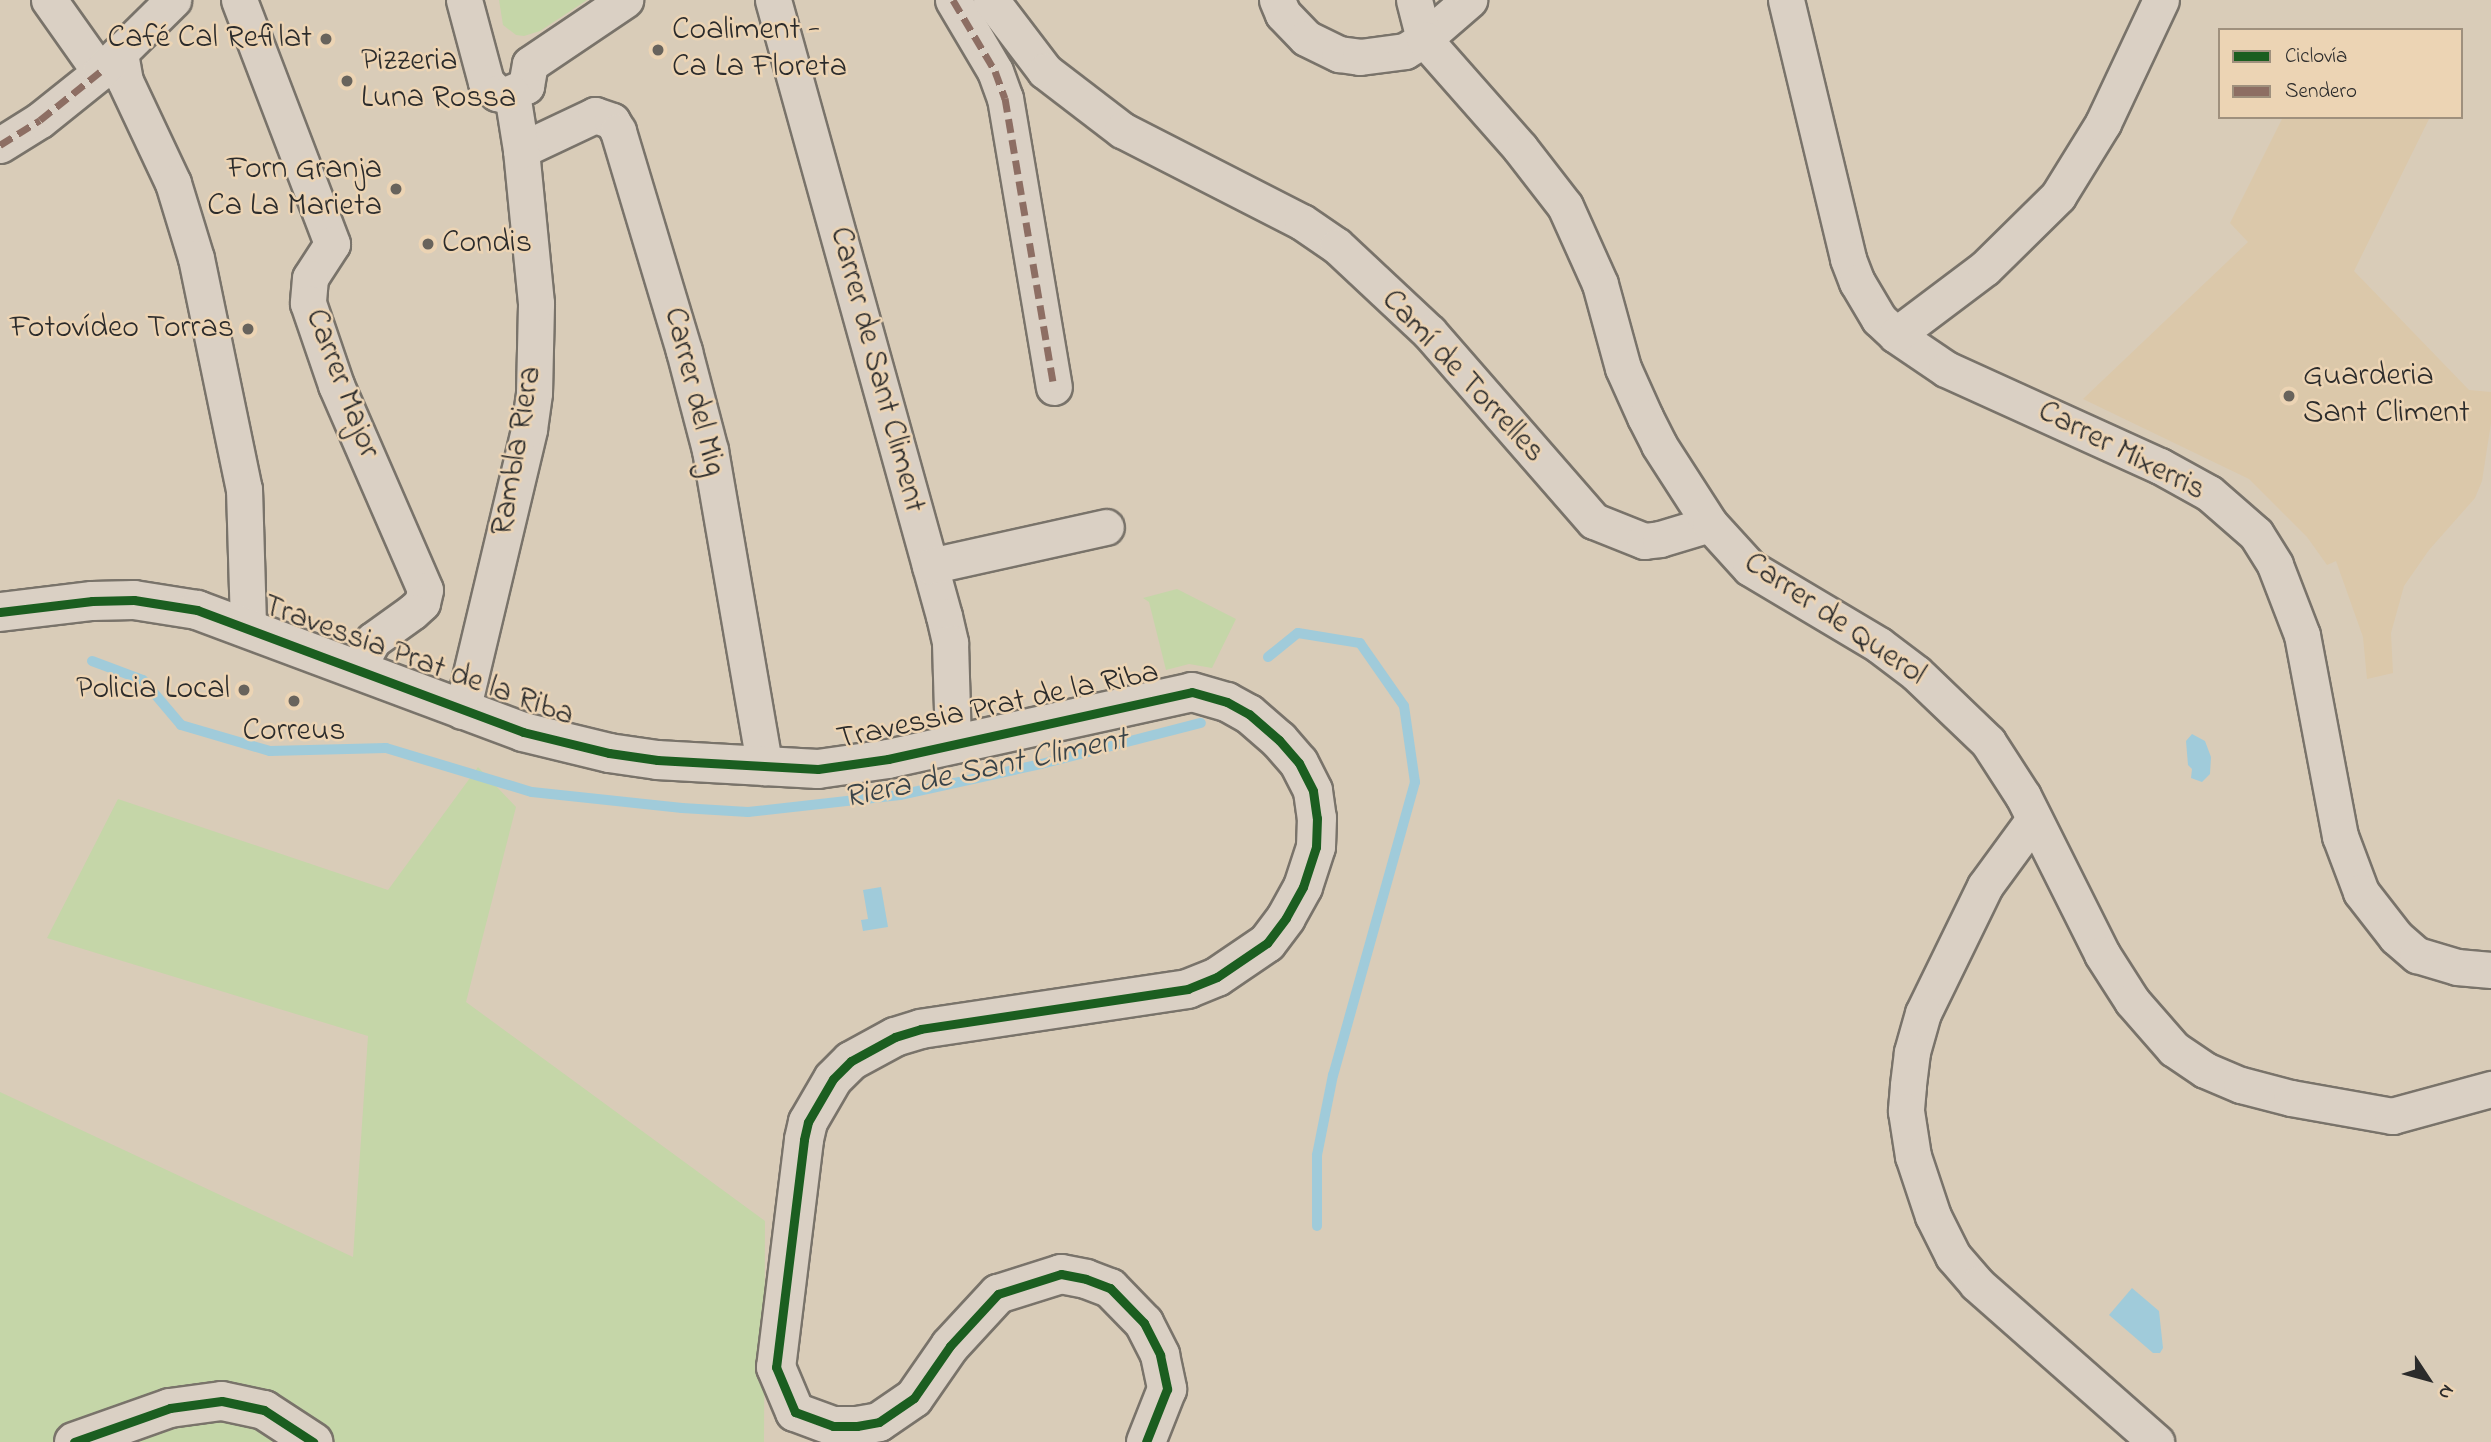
<!DOCTYPE html>
<meta charset="utf-8">
<style>
body{margin:0}
#map{position:relative;width:2491px;height:1442px;overflow:hidden;background:#d9ccb8;font-family:"Indie Flower",sans-serif}
div>[style]{position:absolute}
[style*='--x']{left:calc(var(--x)*1px);top:calc(var(--y)*1px);width:calc(var(--w)*1px);rotate:calc(var(--a)*1deg)}
.built>*{inset:0;background:#dbc8aa}
.green>*{inset:0;background:#c5d6a8}
.water>*{inset:0;background:#a0cbda}
.stream>*{height:10px;margin:-5px;padding:0 5px;transform-origin:5px;border-radius:5px;background:#a0cbda}
.roads{filter:drop-shadow(2px 0 #79736a) drop-shadow(-2px 0 #79736a) drop-shadow(0 2px #79736a) drop-shadow(0 -2px #79736a)}
.street>*{height:35px;margin:-17.5px;padding:0 17.5px;transform-origin:17.5px;border-radius:17.5px;background:#dad0c4}
.secondary>*{height:38px;margin:-19px;padding:0 19px;transform-origin:19px;border-radius:19px;background:#dad0c4}
.quiet>*{height:7px;margin-top:-3.5px;transform-origin:0;background:repeating-linear-gradient(90deg,#8d6e63 0 14px,transparent 0 21px)}
.cycleway>*{height:9px;margin:-4.5px;padding:0 4.5px;transform-origin:4.5px;border-radius:4.5px;background:#1b5e20}
.dots>*{width:19px;height:19px;translate:-50% -50%;box-sizing:border-box;border:4px solid #ecd4b4;border-radius:50%}
span{translate:-50% -50%;white-space:nowrap;text-align:center;line-height:1.15;-webkit-text-stroke:5px #ecd4b4;paint-order:stroke}
.poi-label{font-size:32px;color:#2b2b2b}
.left{translate:0 -50%;text-align:left}
.right{translate:-100% -50%;text-align:right}
.street-label{font-size:32px;color:#2b2b2b}
.water-label{font-size:33px;color:#394348;font-style:italic}
.legend{position:absolute;left:2218px;top:28px;width:245px;height:91px;box-sizing:border-box;background:#ecd4b4;border:2px solid #9f907d;margin:0;padding:9px 12px;list-style:none;font-size:21px;color:#2b2b2b}
.legend li{display:flex;align-items:center;gap:14px;height:35px}
.legend b{width:35px;border:2px solid #9f907d}
.north{position:absolute;left:2393px;top:1344px;width:70px;height:70px;-webkit-text-stroke:5px #ecd4b4;paint-order:stroke;rotate:126deg;font-size:19px;font-weight:700;line-height:28px;text-align:center;color:#2b2b2b}
.north::after{content:'';display:block;margin:auto;width:24px;height:32px;background:#2b2b2b;clip-path:polygon(50% 0,100% 100%,50% 72%,0 100%)}
</style>
<div id="map">
<div class="built">
<div style="clip-path:polygon(2283px 117px,2430px 117px,2354px 271px,2469px 390px,2491px 392px,2491px 423px,2482px 481px,2475px 498px,2429px 550px,2404px 586px,2391px 633px,2393px 673px,2367px 679px,2363px 637px,2336px 561px,2327px 565px,2307px 537px,2249px 479px,2083px 399px,2248px 242px,2230px 223px)"></div>
</div>
<div class="green">
<div style="clip-path:polygon(499px 0,587px 0,540px 31px,524px 36px,516px 35px,503px 25px)"></div>
<div style="clip-path:polygon(1177px 589px,1236px 619px,1212px 668px,1189px 664px,1166px 670px,1149px 602px,1143px 598px)"></div>
<div style="clip-path:polygon(478px 767px,516px 807px,466px 1002px,765px 1221px,764px 1442px,0 1442px,0 1092px,353px 1257px,368px 1036px,47px 938px,118px 799px,388px 890px)"></div>
</div>
<div class="water">
<div style="clip-path:polygon(2192px 734px,2205px 741px,2211px 757px,2210px 774px,2202px 782px,2191px 778px,2192px 769px,2188px 765px,2186px 741px)"></div>
<div style="clip-path:polygon(881px 887px,888px 927px,863px 931px,861px 920px,868px 919px,863px 890px)"></div>
<div style="clip-path:polygon(2132px 1288px,2159px 1311px,2163px 1348px,2160px 1353px,2153px 1353px,2109px 1315px)"></div>
</div>
<div class="stream">
<div style="--x:1268;--y:657;--w:38;--a:-39"></div>
<div style="--x:1298;--y:633;--w:63;--a:9.2"></div>
<div style="--x:1360;--y:643;--w:77;--a:55.1"></div>
<div style="--x:1404;--y:706;--w:77;--a:81.8"></div>
<div style="--x:1415;--y:782;--w:304;--a:105.6"></div>
<div style="--x:1333;--y:1075;--w:82;--a:101.3"></div>
<div style="--x:1317;--y:1155;--w:71;--a:90"></div>
<div style="--x:92;--y:661;--w:54;--a:20.4"></div>
<div style="--x:143;--y:680;--w:59;--a:49.8"></div>
<div style="--x:181;--y:725;--w:93;--a:16.3"></div>
<div style="--x:270;--y:751;--w:116;--a:-1.5"></div>
<div style="--x:386;--y:748;--w:152;--a:16.8"></div>
<div style="--x:532;--y:792;--w:151;--a:6.1"></div>
<div style="--x:682;--y:808;--w:66;--a:3.5"></div>
<div style="--x:748;--y:812;--w:153;--a:-6.4"></div>
<div style="--x:900;--y:795;--w:144;--a:-12.4"></div>
<div style="--x:1041;--y:764;--w:165;--a:-14.4"></div>
</div>
<div class="roads">
<div class="street">
<div style="--x:49;--y:0;--w:88;--a:54.7"></div>
<div style="--x:239;--y:0;--w:261;--a:69.1"></div>
<div style="--x:332;--y:244;--w:40;--a:122.9"></div>
<div style="--x:310;--y:278;--w:25;--a:95"></div>
<div style="--x:308;--y:303;--w:87;--a:71.1"></div>
<div style="--x:336;--y:385;--w:223;--a:66.5"></div>
<div style="--x:425;--y:590;--w:13;--a:103"></div>
<div style="--x:422;--y:603;--w:13;--a:138"></div>
<div style="--x:412;--y:612;--w:48;--a:144.3"></div>
<div style="--x:373;--y:640;--w:33;--a:119"></div>
<div style="--x:464;--y:0;--w:85;--a:75"></div>
<div style="--x:486;--y:82;--w:16;--a:45"></div>
<div style="--x:497;--y:93;--w:8;--a:14"></div>
<div style="--x:505;--y:95;--w:23;--a:-23"></div>
<div style="--x:526;--y:86;--w:22;--a:-80"></div>
<div style="--x:530;--y:64;--w:115;--a:-34"></div>
<div style="--x:773;--y:0;--w:639;--a:74.49"></div>
<div style="--x:944;--y:616;--w:28;--a:77"></div>
<div style="--x:950;--y:643;--w:102;--a:88.3"></div>
<div style="--x:953;--y:0;--w:82;--a:59.4"></div>
<div style="--x:995;--y:71;--w:29;--a:70"></div>
<div style="--x:1005;--y:98;--w:293;--a:80.4"></div>
<div style="--x:991;--y:0;--w:89;--a:52.7"></div>
<div style="--x:1045;--y:71;--w:97;--a:37.5"></div>
<div style="--x:1122;--y:130;--w:202;--a:27.1"></div>
<div style="--x:1302;--y:222;--w:42;--a:34.4"></div>
<div style="--x:1337;--y:246;--w:126;--a:43.1"></div>
<div style="--x:1429;--y:332;--w:251;--a:48.9"></div>
<div style="--x:1594;--y:521;--w:54;--a:21.8"></div>
<div style="--x:1644;--y:541;--w:16;--a:-7"></div>
<div style="--x:1660;--y:539;--w:52;--a:-16.7"></div>
<div style="--x:1277;--y:0;--w:15;--a:67"></div>
<div style="--x:1283;--y:14;--w:33;--a:46"></div>
<div style="--x:1306;--y:38;--w:37;--a:26"></div>
<div style="--x:1339;--y:54;--w:21;--a:8"></div>
<div style="--x:1360;--y:57;--w:45;--a:-7.6"></div>
<div style="--x:1405;--y:51;--w:22;--a:-32"></div>
<div style="--x:1424;--y:39;--w:60;--a:-40.9"></div>
<div style="--x:1414;--y:0;--w:40;--a:75.6"></div>
<div style="--x:1424;--y:39;--w:145;--a:48.6"></div>
<div style="--x:1520;--y:148;--w:73;--a:52.2"></div>
<div style="--x:1565;--y:206;--w:85;--a:65.8"></div>
<div style="--x:1600;--y:284;--w:87;--a:74.7"></div>
<div style="--x:1623;--y:368;--w:54;--a:65.8"></div>
<div style="--x:1645;--y:417;--w:31;--a:63"></div>
<div style="--x:1659;--y:445;--w:94;--a:57.2"></div>
<div style="--x:1710;--y:524;--w:59;--a:47.7"></div>
<div style="--x:1750;--y:568;--w:150;--a:30.8"></div>
<div style="--x:1879;--y:645;--w:46;--a:37.1"></div>
<div style="--x:1916;--y:673;--w:100;--a:43.8"></div>
<div style="--x:1988;--y:742;--w:64;--a:57.1"></div>
<div style="--x:2023;--y:796;--w:177;--a:63.4"></div>
<div style="--x:2102;--y:954;--w:56;--a:57.4"></div>
<div style="--x:2132;--y:1001;--w:64;--a:48.8"></div>
<div style="--x:2174;--y:1049;--w:37;--a:34"></div>
<div style="--x:2205;--y:1070;--w:39;--a:23"></div>
<div style="--x:2241;--y:1085;--w:52;--a:14.6"></div>
<div style="--x:2291;--y:1098;--w:103;--a:10.1"></div>
<div style="--x:2392;--y:1116;--w:103;--a:-15.3"></div>
<div style="--x:1786;--y:0;--w:266;--a:76.5"></div>
<div style="--x:1848;--y:259;--w:25;--a:69"></div>
<div style="--x:1857;--y:282;--w:43;--a:59.3"></div>
<div style="--x:1879;--y:319;--w:23;--a:43"></div>
<div style="--x:1896;--y:335;--w:60;--a:34.2"></div>
<div style="--x:1946;--y:369;--w:235;--a:24.4"></div>
<div style="--x:2160;--y:466;--w:56;--a:28.9"></div>
<div style="--x:2209;--y:493;--w:62;--a:41.1"></div>
<div style="--x:2256;--y:534;--w:36;--a:58"></div>
<div style="--x:2275;--y:565;--w:75;--a:68.9"></div>
<div style="--x:2302;--y:635;--w:205;--a:79.3"></div>
<div style="--x:2340;--y:836;--w:60;--a:69.4"></div>
<div style="--x:2361;--y:892;--w:57;--a:52.1"></div>
<div style="--x:2396;--y:937;--w:28;--a:41"></div>
<div style="--x:2417;--y:955;--w:42;--a:16.7"></div>
<div style="--x:2457;--y:967;--w:34;--a:5"></div>
<div style="--x:120;--y:53;--w:28;--a:80"></div>
<div style="--x:125;--y:81;--w:113;--a:64.8"></div>
<div style="--x:173;--y:183;--w:78;--a:73"></div>
<div style="--x:196;--y:258;--w:236;--a:78.3"></div>
<div style="--x:244;--y:489;--w:138;--a:88.3"></div>
<div style="--x:0;--y:145;--w:47;--a:-32"></div>
<div style="--x:40;--y:120;--w:77;--a:-38.7"></div>
<div style="--x:100;--y:72;--w:103;--a:-44.6"></div>
<div style="--x:521;--y:150;--w:82;--a:-25.3"></div>
<div style="--x:595;--y:115;--w:18;--a:19"></div>
<div style="--x:612;--y:121;--w:12;--a:59"></div>
<div style="--x:618;--y:131;--w:230;--a:73.3"></div>
<div style="--x:684;--y:351;--w:102;--a:75.3"></div>
<div style="--x:710;--y:450;--w:322;--a:80.2"></div>
<div style="--x:1896;--y:335;--w:111;--a:-37"></div>
<div style="--x:1985;--y:268;--w:103;--a:-44.6"></div>
<div style="--x:2058;--y:196;--w:86;--a:-58.3"></div>
<div style="--x:2103;--y:123;--w:136;--a:-64.8"></div>
<div style="--x:930;--y:566;--w:180;--a:-12.5"></div>
<div style="--x:462;--y:711;--w:290;--a:-76.6"></div>
<div style="--x:529;--y:429;--w:36;--a:-82"></div>
<div style="--x:534;--y:393;--w:90;--a:-88.7"></div>
<div style="--x:536;--y:303;--w:154;--a:-95.6"></div>
<div style="--x:521;--y:150;--w:57;--a:-99.1"></div>
<div style="--x:2034;--y:819;--w:83;--a:126.2"></div>
<div style="--x:1985;--y:886;--w:141;--a:116"></div>
<div style="--x:1923;--y:1013;--w:41;--a:105.8"></div>
<div style="--x:1912;--y:1052;--w:34;--a:97"></div>
<div style="--x:1908;--y:1086;--w:25;--a:95"></div>
<div style="--x:1906;--y:1111;--w:46;--a:81.2"></div>
<div style="--x:1913;--y:1156;--w:63;--a:71.6"></div>
<div style="--x:1933;--y:1216;--w:45;--a:63.4"></div>
<div style="--x:1953;--y:1256;--w:37;--a:49"></div>
<div style="--x:1977;--y:1284;--w:239;--a:41.4"></div>
</div>
<div class="secondary">
<div style="--x:0;--y:612;--w:93;--a:-6.8"></div>
<div style="--x:92;--y:601;--w:42;--a:-1.4"></div>
<div style="--x:134;--y:600;--w:64;--a:9"></div>
<div style="--x:197;--y:610;--w:348;--a:20.5"></div>
<div style="--x:523;--y:732;--w:89;--a:13.7"></div>
<div style="--x:609;--y:753;--w:49;--a:8.3"></div>
<div style="--x:657;--y:760;--w:161;--a:3.2"></div>
<div style="--x:818;--y:769;--w:71;--a:-8.1"></div>
<div style="--x:888;--y:759;--w:311;--a:-12.4"></div>
<div style="--x:1192;--y:692;--w:36;--a:16"></div>
<div style="--x:1227;--y:702;--w:25;--a:29"></div>
<div style="--x:1249;--y:714;--w:40;--a:41"></div>
<div style="--x:1279;--y:740;--w:30;--a:49"></div>
<div style="--x:1299;--y:763;--w:31;--a:63"></div>
<div style="--x:1313;--y:791;--w:27;--a:82"></div>
<div style="--x:1317;--y:818;--w:29;--a:92"></div>
<div style="--x:1316;--y:847;--w:42;--a:108"></div>
<div style="--x:1303;--y:887;--w:35;--a:119"></div>
<div style="--x:1286;--y:918;--w:31;--a:127"></div>
<div style="--x:1267;--y:943;--w:60;--a:145.8"></div>
<div style="--x:1217;--y:977;--w:31;--a:158"></div>
<div style="--x:1188;--y:989;--w:270;--a:171.5"></div>
<div style="--x:921;--y:1029;--w:27;--a:163"></div>
<div style="--x:895;--y:1037;--w:50;--a:151.4"></div>
<div style="--x:851;--y:1061;--w:25;--a:135"></div>
<div style="--x:833;--y:1079;--w:50;--a:120.2"></div>
<div style="--x:808;--y:1122;--w:18;--a:103"></div>
<div style="--x:804;--y:1140;--w:229;--a:97"></div>
<div style="--x:776;--y:1367;--w:49;--a:67.1"></div>
<div style="--x:795;--y:1412;--w:40;--a:20.2"></div>
<div style="--x:833;--y:1426;--w:24;--a:0"></div>
<div style="--x:857;--y:1426;--w:22;--a:-10"></div>
<div style="--x:879;--y:1422;--w:42;--a:-34.4"></div>
<div style="--x:914;--y:1398;--w:63;--a:-55.3"></div>
<div style="--x:950;--y:1346;--w:71;--a:-47.3"></div>
<div style="--x:998;--y:1294;--w:66;--a:-17.6"></div>
<div style="--x:1061;--y:1274;--w:25;--a:11"></div>
<div style="--x:1086;--y:1279;--w:26;--a:21"></div>
<div style="--x:1110;--y:1288;--w:49;--a:45.8"></div>
<div style="--x:1144;--y:1323;--w:36;--a:63"></div>
<div style="--x:1160;--y:1355;--w:35;--a:78"></div>
<div style="--x:1167;--y:1389;--w:57;--a:111.6"></div>
<div style="--x:74;--y:1442;--w:102;--a:-19.5"></div>
<div style="--x:170;--y:1408;--w:52;--a:-7.7"></div>
<div style="--x:222;--y:1401;--w:43;--a:12.1"></div>
<div style="--x:264;--y:1410;--w:59;--a:33.1"></div>
</div>
</div>
<div class="quiet">
<div style="--x:953;--y:0;--w:82;--a:59.4"></div>
<div style="--x:995;--y:71;--w:29;--a:70"></div>
<div style="--x:1005;--y:98;--w:293;--a:80.4"></div>
<div style="--x:0;--y:145;--w:47;--a:-32"></div>
<div style="--x:40;--y:120;--w:77;--a:-38.7"></div>
</div>
<div class="cycleway">
<div style="--x:0;--y:612;--w:93;--a:-6.8"></div>
<div style="--x:92;--y:601;--w:42;--a:-1.4"></div>
<div style="--x:134;--y:600;--w:64;--a:9"></div>
<div style="--x:197;--y:610;--w:348;--a:20.5"></div>
<div style="--x:523;--y:732;--w:89;--a:13.7"></div>
<div style="--x:609;--y:753;--w:49;--a:8.3"></div>
<div style="--x:657;--y:760;--w:161;--a:3.2"></div>
<div style="--x:818;--y:769;--w:71;--a:-8.1"></div>
<div style="--x:888;--y:759;--w:311;--a:-12.4"></div>
<div style="--x:1192;--y:692;--w:36;--a:16"></div>
<div style="--x:1227;--y:702;--w:25;--a:29"></div>
<div style="--x:1249;--y:714;--w:40;--a:41"></div>
<div style="--x:1279;--y:740;--w:30;--a:49"></div>
<div style="--x:1299;--y:763;--w:31;--a:63"></div>
<div style="--x:1313;--y:791;--w:27;--a:82"></div>
<div style="--x:1317;--y:818;--w:29;--a:92"></div>
<div style="--x:1316;--y:847;--w:42;--a:108"></div>
<div style="--x:1303;--y:887;--w:35;--a:119"></div>
<div style="--x:1286;--y:918;--w:31;--a:127"></div>
<div style="--x:1267;--y:943;--w:60;--a:145.8"></div>
<div style="--x:1217;--y:977;--w:31;--a:158"></div>
<div style="--x:1188;--y:989;--w:270;--a:171.5"></div>
<div style="--x:921;--y:1029;--w:27;--a:163"></div>
<div style="--x:895;--y:1037;--w:50;--a:151.4"></div>
<div style="--x:851;--y:1061;--w:25;--a:135"></div>
<div style="--x:833;--y:1079;--w:50;--a:120.2"></div>
<div style="--x:808;--y:1122;--w:18;--a:103"></div>
<div style="--x:804;--y:1140;--w:229;--a:97"></div>
<div style="--x:776;--y:1367;--w:49;--a:67.1"></div>
<div style="--x:795;--y:1412;--w:40;--a:20.2"></div>
<div style="--x:833;--y:1426;--w:24;--a:0"></div>
<div style="--x:857;--y:1426;--w:22;--a:-10"></div>
<div style="--x:879;--y:1422;--w:42;--a:-34.4"></div>
<div style="--x:914;--y:1398;--w:63;--a:-55.3"></div>
<div style="--x:950;--y:1346;--w:71;--a:-47.3"></div>
<div style="--x:998;--y:1294;--w:66;--a:-17.6"></div>
<div style="--x:1061;--y:1274;--w:25;--a:11"></div>
<div style="--x:1086;--y:1279;--w:26;--a:21"></div>
<div style="--x:1110;--y:1288;--w:49;--a:45.8"></div>
<div style="--x:1144;--y:1323;--w:36;--a:63"></div>
<div style="--x:1160;--y:1355;--w:35;--a:78"></div>
<div style="--x:1167;--y:1389;--w:57;--a:111.6"></div>
<div style="--x:74;--y:1442;--w:102;--a:-19.5"></div>
<div style="--x:170;--y:1408;--w:52;--a:-7.7"></div>
<div style="--x:222;--y:1401;--w:43;--a:12.1"></div>
<div style="--x:264;--y:1410;--w:59;--a:33.1"></div>
</div>
<div class="dots">
<div style="left:326px;top:39px;background:#68635c"></div>
<div style="left:658px;top:50px;background:#68635c"></div>
<div style="left:347px;top:81px;background:#68635c"></div>
<div style="left:396px;top:189px;background:#68635c"></div>
<div style="left:428px;top:244px;background:#68635c"></div>
<div style="left:248px;top:329px;background:#68635c"></div>
<div style="left:2289px;top:396px;background:#68635c"></div>
<div style="left:244px;top:690px;background:#68635c"></div>
<div style="left:294px;top:701px;background:#68635c"></div>
</div>
<div class="poi-label">
<span class="left" style="left:672px;top:50px">Coaliment -<br>Ca La Floreta</span>
<span class="right" style="left:312px;top:39px">Café Cal Refilat</span>
<span class="left" style="left:361px;top:81px">Pizzeria<br>Luna Rossa</span>
<span class="right" style="left:382px;top:189px">Forn Granja<br>Ca La Marieta</span>
<span class="left" style="left:442px;top:244px">Condis</span>
<span class="right" style="left:234px;top:329px">Fotovídeo Torras</span>
<span class="left" style="left:2303px;top:396px">Guarderia<br>Sant Climent</span>
<span class="right" style="left:230px;top:690px">Policia Local</span>
<span style="left:294px;top:732px">Correus</span>
</div>
<div class="street-label">
<span style="left:876px;top:370px;rotate:75deg">Carrer de Sant Climent</span>
<span style="left:1462px;top:377px;rotate:47deg">Camí de Torrelles</span>
<span style="left:341px;top:384px;rotate:69deg">Carrer Major</span>
<span style="left:693px;top:392px;rotate:76deg">Carrer del Mig</span>
<span style="left:518px;top:451px;rotate:-80deg">Rambla Riera</span>
<span style="left:2121px;top:452px;rotate:27deg">Carrer Mixerris</span>
<span style="left:1834px;top:620px;rotate:34deg">Carrer de Querol</span>
<span style="left:418px;top:662px;rotate:20deg">Travessia Prat de la Riba</span>
<span style="left:998px;top:707px;rotate:-12deg">Travessia Prat de la Riba</span>
</div>
<div class="water-label">
<span style="left:986px;top:770px;rotate:-12deg">Riera de Sant Climent</span>
</div>
<ul class="legend">
<li><b style="height:9px;background:#1b5e20"></b>Ciclovía</li>
<li><b style="height:9px;background:#8d6e63"></b>Sendero</li>
</ul>
<div class="north">N</div>
</div>
